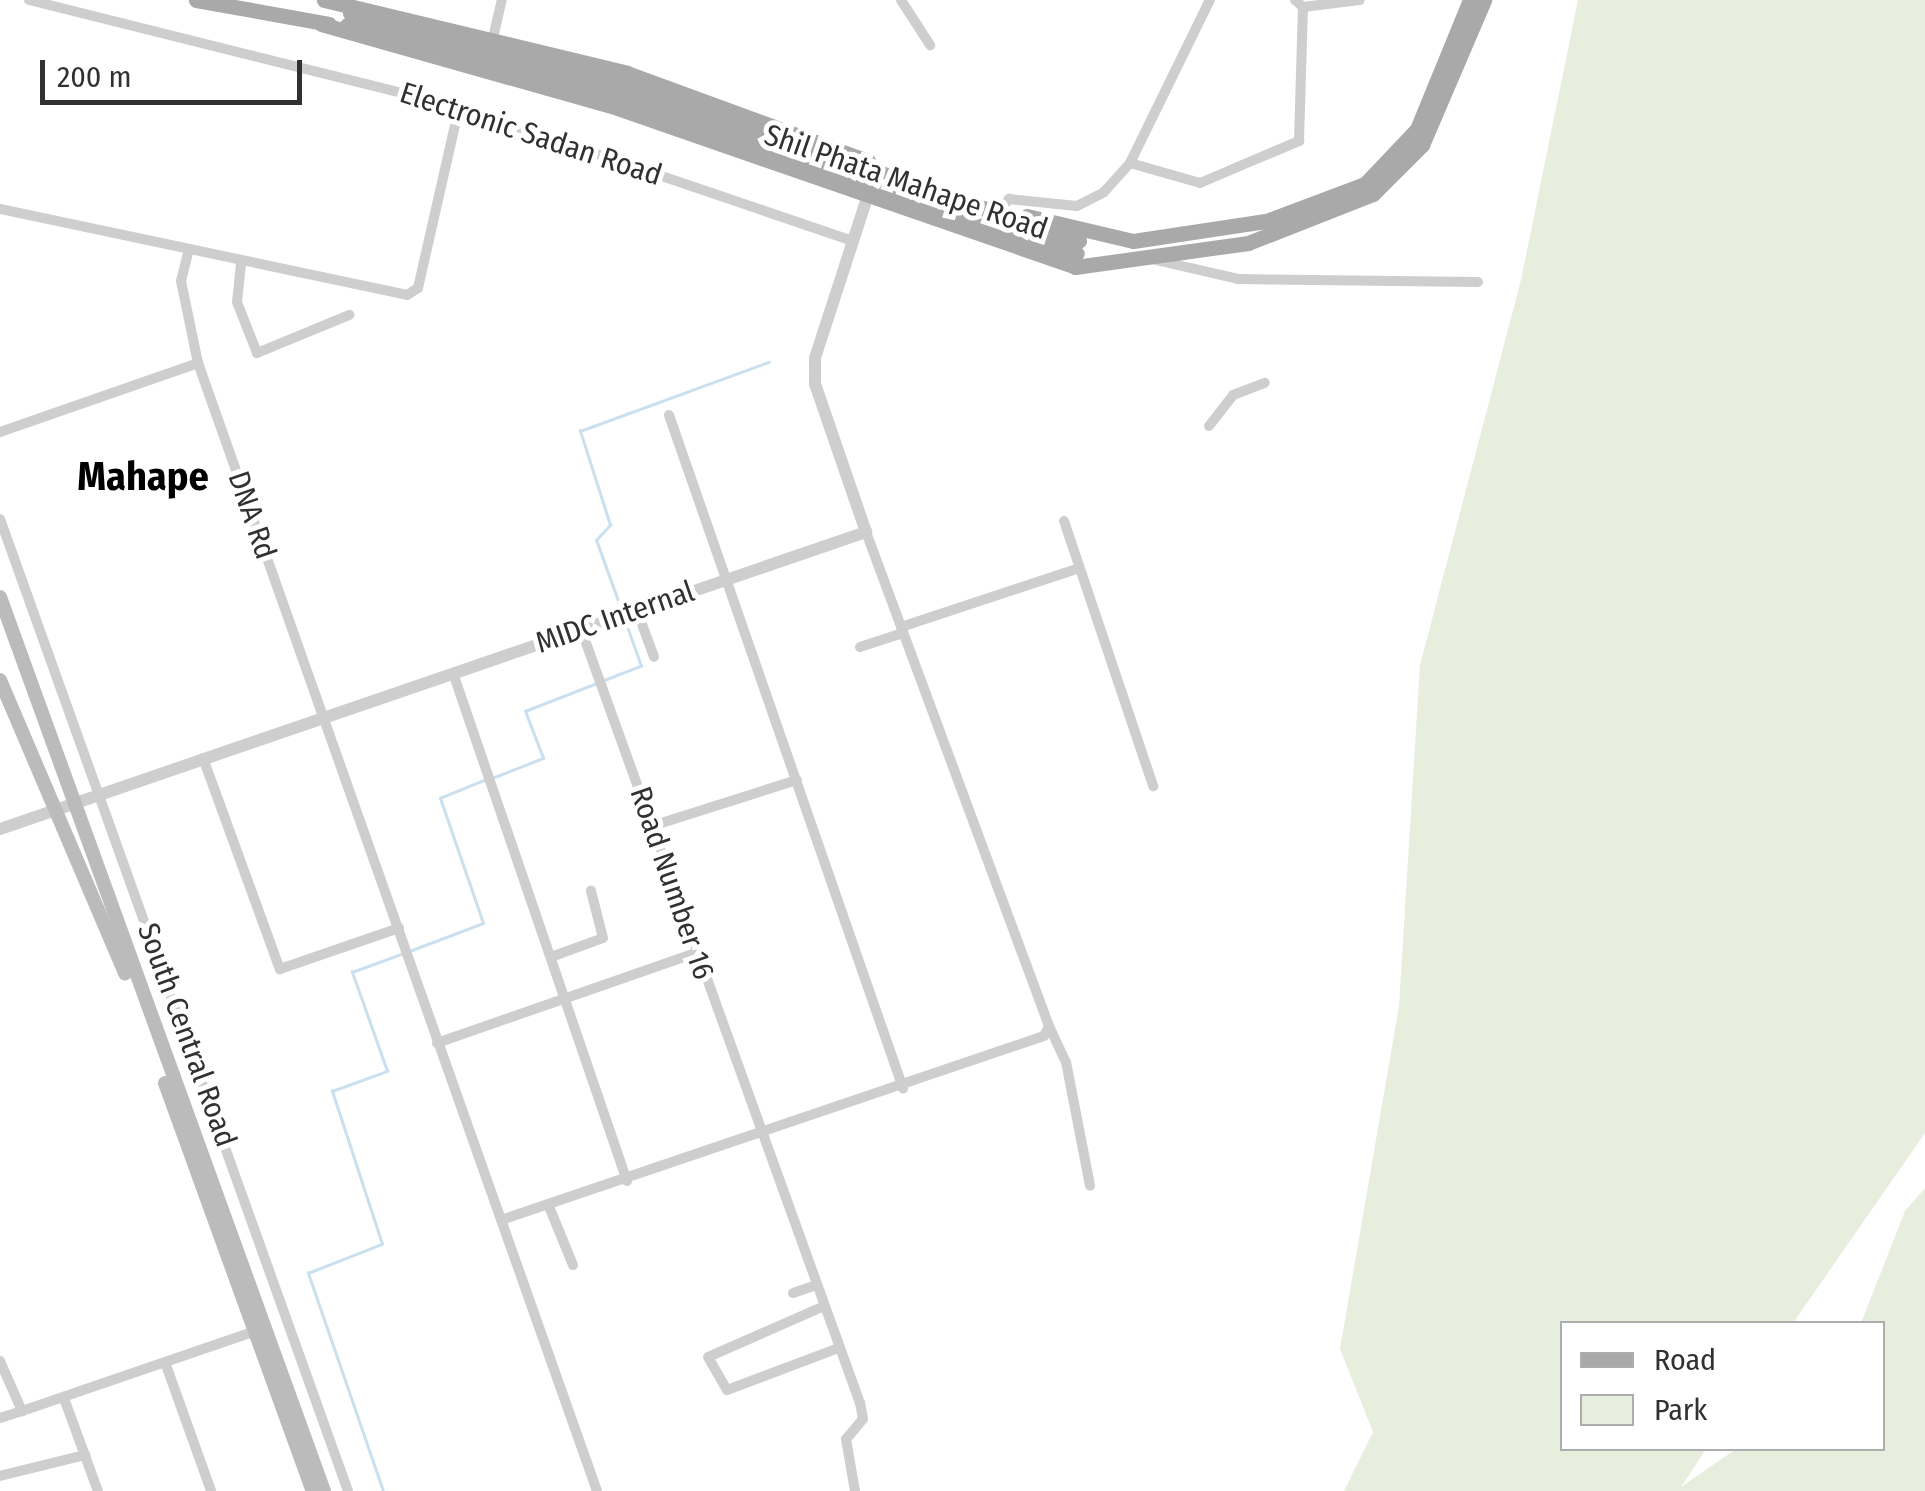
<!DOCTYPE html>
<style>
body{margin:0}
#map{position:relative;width:1925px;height:1491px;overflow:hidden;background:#fff;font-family:"Fira Sans Condensed",sans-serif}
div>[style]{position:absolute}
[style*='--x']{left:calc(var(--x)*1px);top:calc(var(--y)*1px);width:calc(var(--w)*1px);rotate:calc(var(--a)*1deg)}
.green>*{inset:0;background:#e7eede}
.stream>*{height:2.5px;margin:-1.25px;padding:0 1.25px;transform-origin:1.25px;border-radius:1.25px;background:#cae0ee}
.minor>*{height:10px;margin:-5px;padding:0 5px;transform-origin:5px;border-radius:5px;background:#cecece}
.tertiary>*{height:12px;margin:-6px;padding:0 6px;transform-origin:6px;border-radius:6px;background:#cecece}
.secondary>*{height:14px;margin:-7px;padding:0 7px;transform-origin:7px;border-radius:7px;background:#bbb}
.primary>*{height:15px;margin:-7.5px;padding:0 7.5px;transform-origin:7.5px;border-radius:7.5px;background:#a9a9a9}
.primary-bridge>*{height:15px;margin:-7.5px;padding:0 7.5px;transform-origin:7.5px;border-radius:7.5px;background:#a9a9a9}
span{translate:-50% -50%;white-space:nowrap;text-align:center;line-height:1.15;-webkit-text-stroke:10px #fff;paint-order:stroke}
.street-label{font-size:30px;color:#313131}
.district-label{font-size:40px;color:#000;font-weight:700}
.legend{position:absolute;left:1560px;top:1321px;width:325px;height:130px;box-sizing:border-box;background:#fff;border:2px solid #adadad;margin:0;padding:12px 18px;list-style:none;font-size:30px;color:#313131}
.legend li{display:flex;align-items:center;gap:20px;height:50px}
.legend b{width:50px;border:2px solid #adadad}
.scale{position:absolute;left:40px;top:60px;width:262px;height:45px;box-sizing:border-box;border:5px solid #313131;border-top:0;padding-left:12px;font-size:30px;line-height:35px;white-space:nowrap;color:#313131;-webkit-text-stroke:8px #fff;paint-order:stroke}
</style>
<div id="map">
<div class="green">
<div style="clip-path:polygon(1578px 0,1925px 0,1925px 1133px,1793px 1323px,1562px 1324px,1562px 1448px,1706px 1449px,1681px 1487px,1736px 1449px,1882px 1448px,1882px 1324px,1861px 1323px,1905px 1211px,1925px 1188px,1925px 1491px,1344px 1491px,1373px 1432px,1340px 1349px,1399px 1006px,1420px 665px,1521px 280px)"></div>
</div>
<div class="stream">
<div style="--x:621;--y:609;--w:73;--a:-109.9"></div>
<div style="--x:596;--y:540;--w:21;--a:-47"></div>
<div style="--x:610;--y:525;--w:99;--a:-107.7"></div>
<div style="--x:580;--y:431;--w:201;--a:-20.1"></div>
<div style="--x:604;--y:680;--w:40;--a:-21"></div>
<div style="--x:641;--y:666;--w:48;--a:-109.6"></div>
<div style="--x:492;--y:778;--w:55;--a:-21.4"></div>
<div style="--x:543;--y:758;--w:50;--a:-111"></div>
<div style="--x:525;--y:711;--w:77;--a:-21.3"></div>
<div style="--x:412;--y:950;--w:76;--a:-20.8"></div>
<div style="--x:483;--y:923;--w:132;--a:-109"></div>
<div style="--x:440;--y:798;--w:48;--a:-22.2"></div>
<div style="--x:383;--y:1491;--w:231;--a:-109"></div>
<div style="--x:308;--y:1273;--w:79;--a:-21.4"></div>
<div style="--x:382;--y:1244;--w:161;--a:-108.1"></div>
<div style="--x:332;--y:1091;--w:59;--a:-20"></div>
<div style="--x:387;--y:1071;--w:105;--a:-109.5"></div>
<div style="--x:352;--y:972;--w:55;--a:-20.1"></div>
</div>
<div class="minor">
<div style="--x:29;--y:0;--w:443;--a:14"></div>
<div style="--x:459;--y:107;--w:416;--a:18.8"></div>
<div style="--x:901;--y:0;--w:54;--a:57.2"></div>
<div style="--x:1295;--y:0;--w:11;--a:41"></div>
<div style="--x:1303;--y:7;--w:57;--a:-7"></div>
<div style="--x:493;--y:38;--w:39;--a:-77"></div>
<div style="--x:1130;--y:163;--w:73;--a:15.9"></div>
<div style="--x:1200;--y:183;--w:108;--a:-23"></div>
<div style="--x:1299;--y:141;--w:134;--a:-88.3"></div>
<div style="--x:0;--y:209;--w:416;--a:11.9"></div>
<div style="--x:407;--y:295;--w:13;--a:-32"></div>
<div style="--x:418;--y:288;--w:186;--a:-77.2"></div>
<div style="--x:995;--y:218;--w:24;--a:-54"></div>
<div style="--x:1009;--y:199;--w:68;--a:5.9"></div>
<div style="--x:1077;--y:206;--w:30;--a:-27"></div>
<div style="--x:1104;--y:192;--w:39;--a:-48"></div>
<div style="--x:1130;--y:163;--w:182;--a:-63.9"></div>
<div style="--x:188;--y:253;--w:29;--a:104"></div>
<div style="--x:181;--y:281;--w:84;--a:78.3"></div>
<div style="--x:198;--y:363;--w:1196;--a:70.52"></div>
<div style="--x:1156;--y:260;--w:84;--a:13"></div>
<div style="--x:1238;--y:279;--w:240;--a:0.7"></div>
<div style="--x:241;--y:264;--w:38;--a:96"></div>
<div style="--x:237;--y:302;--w:55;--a:68.6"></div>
<div style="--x:257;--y:353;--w:100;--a:-22.4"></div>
<div style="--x:669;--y:415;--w:713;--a:70.83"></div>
<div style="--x:1209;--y:426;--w:39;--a:-52"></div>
<div style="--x:1233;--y:395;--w:34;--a:-21"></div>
<div style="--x:0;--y:432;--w:210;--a:-19.2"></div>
<div style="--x:0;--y:519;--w:1032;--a:70.3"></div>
<div style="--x:1064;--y:521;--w:280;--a:71.4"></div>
<div style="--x:636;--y:608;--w:52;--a:69.8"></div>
<div style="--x:901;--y:627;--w:188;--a:-18.3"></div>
<div style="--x:581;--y:629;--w:823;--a:70.18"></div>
<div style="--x:860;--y:1403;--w:16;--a:79"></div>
<div style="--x:863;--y:1419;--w:26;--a:130"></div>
<div style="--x:846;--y:1439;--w:53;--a:80.2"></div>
<div style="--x:860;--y:647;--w:45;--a:-18"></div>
<div style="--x:453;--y:673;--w:537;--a:71.09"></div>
<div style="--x:203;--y:758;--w:225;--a:70"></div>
<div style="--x:280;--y:969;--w:126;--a:-19"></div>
<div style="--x:652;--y:826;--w:152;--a:-17.6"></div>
<div style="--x:551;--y:957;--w:55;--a:-20.1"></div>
<div style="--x:603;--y:938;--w:49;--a:-104.3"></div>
<div style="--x:1049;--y:1026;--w:40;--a:65"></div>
<div style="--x:1066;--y:1062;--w:126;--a:79"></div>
<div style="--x:437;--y:1043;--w:273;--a:-19.2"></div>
<div style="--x:548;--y:1204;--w:66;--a:67.7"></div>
<div style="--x:501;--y:1220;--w:573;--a:-18.72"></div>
<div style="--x:1044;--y:1036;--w:11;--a:-63"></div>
<div style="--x:1049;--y:1026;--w:527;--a:-110.33"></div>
<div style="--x:793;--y:1293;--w:24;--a:-19"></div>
<div style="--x:822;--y:1307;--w:124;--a:156.3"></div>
<div style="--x:708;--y:1357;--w:38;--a:60"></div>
<div style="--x:727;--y:1390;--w:116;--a:-20.6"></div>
<div style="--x:0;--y:1361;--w:55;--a:66.3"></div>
<div style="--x:22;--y:1411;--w:253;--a:-18.9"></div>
<div style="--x:166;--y:1365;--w:134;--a:70.3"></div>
<div style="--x:65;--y:1401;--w:96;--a:69.9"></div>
<div style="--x:0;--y:1418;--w:23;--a:-18"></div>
<div style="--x:0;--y:1476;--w:88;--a:-13.9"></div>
</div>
<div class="tertiary">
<div style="--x:0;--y:829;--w:916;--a:-18.93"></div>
<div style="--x:866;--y:532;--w:157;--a:-109"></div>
<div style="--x:815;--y:384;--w:26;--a:-90"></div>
<div style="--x:815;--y:358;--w:181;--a:-72"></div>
</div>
<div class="secondary">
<div style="--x:0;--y:597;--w:951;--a:70.08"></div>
<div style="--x:0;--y:680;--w:319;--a:66.9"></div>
<div style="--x:165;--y:1083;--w:434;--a:70.1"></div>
</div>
<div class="primary">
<div style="--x:196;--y:0;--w:135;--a:10.2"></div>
<div style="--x:324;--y:0;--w:312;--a:13.5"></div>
<div style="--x:627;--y:73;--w:257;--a:20.1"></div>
<div style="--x:321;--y:24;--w:308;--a:15.8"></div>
<div style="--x:617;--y:108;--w:485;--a:19.1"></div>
<div style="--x:1075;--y:267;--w:175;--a:-7.9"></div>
<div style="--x:1248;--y:243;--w:134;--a:-21.4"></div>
<div style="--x:1373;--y:194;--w:69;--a:-45"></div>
<div style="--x:1422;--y:145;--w:158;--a:-66.8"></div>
<div style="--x:1027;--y:216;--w:109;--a:13.3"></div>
<div style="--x:1133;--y:241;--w:134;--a:-8.6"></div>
<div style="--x:1266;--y:221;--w:106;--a:-20.5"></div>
<div style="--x:1365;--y:184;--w:76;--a:-46.6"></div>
<div style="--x:1417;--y:129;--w:139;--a:-67.7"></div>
</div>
<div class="primary-bridge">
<div style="--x:350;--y:13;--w:283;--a:14.7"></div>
<div style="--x:624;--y:85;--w:481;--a:18.9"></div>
<div style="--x:347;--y:25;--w:282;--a:14.6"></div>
<div style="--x:620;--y:96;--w:483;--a:19"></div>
</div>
<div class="street-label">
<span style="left:531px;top:134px;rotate:18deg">Electronic Sadan Road</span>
<span style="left:906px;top:182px;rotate:19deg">Shil Phata Mahape Road</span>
<span style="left:252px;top:515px;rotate:71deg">DNA Rd</span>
<span style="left:615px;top:617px;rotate:-19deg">MIDC Internal</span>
<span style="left:672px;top:883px;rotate:71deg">Road Number 16</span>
<span style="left:187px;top:1035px;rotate:70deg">South Central Road</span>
</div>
<div class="district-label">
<span style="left:143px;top:477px">Mahape</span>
</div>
<ul class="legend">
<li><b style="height:12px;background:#a9a9a9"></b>Road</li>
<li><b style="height:28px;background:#e7eede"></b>Park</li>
</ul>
<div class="scale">200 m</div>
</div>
